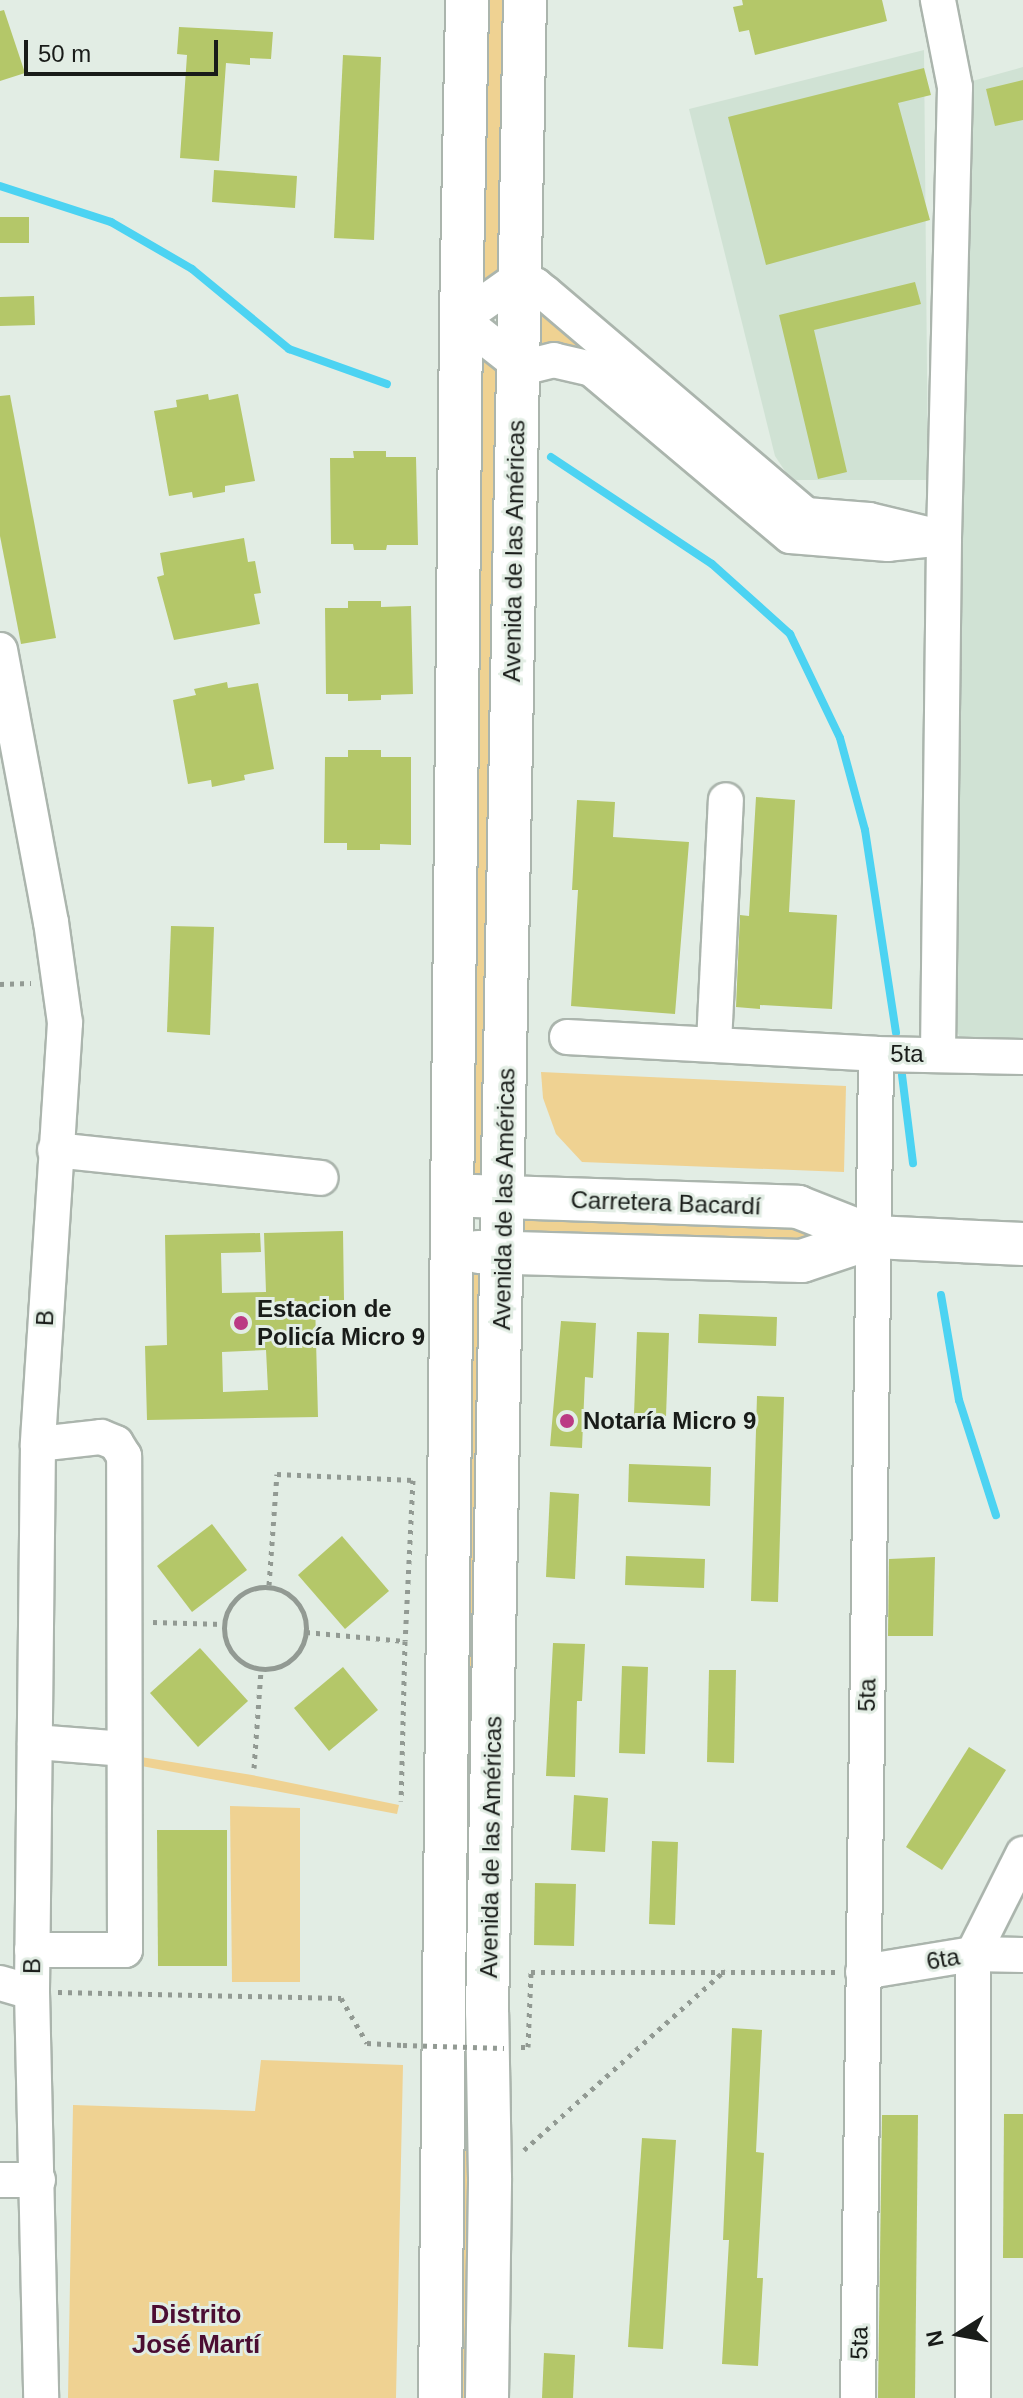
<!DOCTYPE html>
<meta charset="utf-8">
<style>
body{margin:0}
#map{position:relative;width:1023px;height:2398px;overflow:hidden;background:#e2ede4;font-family:Helvetica,sans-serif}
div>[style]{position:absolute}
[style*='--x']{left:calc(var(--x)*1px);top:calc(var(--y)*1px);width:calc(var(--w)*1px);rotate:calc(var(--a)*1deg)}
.built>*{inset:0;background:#d0e2d4}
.green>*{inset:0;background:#efd292}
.stream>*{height:8px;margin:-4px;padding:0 4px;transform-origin:4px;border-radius:4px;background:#4cd3f2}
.building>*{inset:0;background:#b4c769}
.path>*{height:5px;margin-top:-2.5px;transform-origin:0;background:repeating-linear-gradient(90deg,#929a93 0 4px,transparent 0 10px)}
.path>.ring{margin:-2.5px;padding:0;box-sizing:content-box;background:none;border:5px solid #929a93;border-radius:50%}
.roads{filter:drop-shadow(2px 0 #abb5ad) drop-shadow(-2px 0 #abb5ad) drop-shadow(0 2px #abb5ad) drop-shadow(0 -2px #abb5ad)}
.minor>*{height:34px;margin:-17px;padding:0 17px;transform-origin:17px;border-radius:17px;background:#fff}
.major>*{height:42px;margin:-21px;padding:0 21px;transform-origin:21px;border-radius:21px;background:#fff}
.path-bridge>*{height:5px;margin-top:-2.5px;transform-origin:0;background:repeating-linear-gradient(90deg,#929a93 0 4px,transparent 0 10px)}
.dots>*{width:22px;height:22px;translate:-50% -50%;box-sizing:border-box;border:4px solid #e2ede4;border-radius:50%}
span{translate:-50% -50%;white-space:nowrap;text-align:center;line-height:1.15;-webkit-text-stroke:6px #e2ede4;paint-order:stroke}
.street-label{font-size:24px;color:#191c19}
.poi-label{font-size:24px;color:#191c19;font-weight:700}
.left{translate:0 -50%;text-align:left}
.neighbourhood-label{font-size:26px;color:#4b0d32;font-weight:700}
.north{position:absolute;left:919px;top:2294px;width:80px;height:80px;-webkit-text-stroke:6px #e2ede4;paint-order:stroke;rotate:259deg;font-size:22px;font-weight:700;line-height:32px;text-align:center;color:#191c19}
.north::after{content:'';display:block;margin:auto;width:28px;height:36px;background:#191c19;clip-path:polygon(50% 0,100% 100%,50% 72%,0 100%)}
.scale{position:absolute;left:24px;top:40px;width:194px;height:36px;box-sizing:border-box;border:4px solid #191c19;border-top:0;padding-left:10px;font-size:24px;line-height:28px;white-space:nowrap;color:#191c19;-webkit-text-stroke:6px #e2ede4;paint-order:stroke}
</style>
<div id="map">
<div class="built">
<div style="clip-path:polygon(924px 50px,928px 480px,791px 480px,775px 456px,689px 109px)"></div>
<div style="clip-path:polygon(1023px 67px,1023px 1060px,972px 1059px,957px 1032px,965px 83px)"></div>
</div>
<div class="green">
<div style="clip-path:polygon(483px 0,508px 0,502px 275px,477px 293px)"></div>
<div style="clip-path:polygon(533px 298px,794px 527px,595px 359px,532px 354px)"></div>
<div style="clip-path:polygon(476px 347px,501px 366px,487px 1180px,468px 1180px)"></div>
<div style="clip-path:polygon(541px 1072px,846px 1086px,844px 1172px,582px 1162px,556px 1134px,543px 1098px)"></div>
<div style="clip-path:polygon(520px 1215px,796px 1225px,824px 1236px,795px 1244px,520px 1237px)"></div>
<div style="clip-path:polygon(469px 1270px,488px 1270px,470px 2398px,454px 2398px)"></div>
<div style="clip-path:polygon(116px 1753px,252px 1775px,399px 1805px,397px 1814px,115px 1761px)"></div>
<div style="clip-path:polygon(230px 1806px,300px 1808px,300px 1982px,232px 1982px)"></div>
<div style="clip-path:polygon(261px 2060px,403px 2065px,396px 2398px,68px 2398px,73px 2105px,255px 2111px)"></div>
</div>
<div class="stream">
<div style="--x:0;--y:186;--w:117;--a:18"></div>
<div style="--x:111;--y:222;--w:94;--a:30.1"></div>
<div style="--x:192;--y:269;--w:126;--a:39.5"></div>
<div style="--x:289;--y:349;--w:104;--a:19.7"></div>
<div style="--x:551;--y:457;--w:193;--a:33.6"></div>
<div style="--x:712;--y:564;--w:105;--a:41.9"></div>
<div style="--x:790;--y:634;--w:115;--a:64.3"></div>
<div style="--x:840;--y:738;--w:95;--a:74.8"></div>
<div style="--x:865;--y:830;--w:205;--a:81.3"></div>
<div style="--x:902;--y:1075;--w:89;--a:82.9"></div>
<div style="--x:941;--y:1295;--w:107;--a:80.3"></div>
<div style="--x:959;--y:1400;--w:121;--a:72.2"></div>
</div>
<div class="building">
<div style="clip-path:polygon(742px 0,882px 0,887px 21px,755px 55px,749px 30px,739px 32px,733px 7px,743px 5px)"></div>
<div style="clip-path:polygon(4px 10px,25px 73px,0 81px,0 11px)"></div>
<div style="clip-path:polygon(179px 27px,273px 32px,271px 59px,250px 58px,250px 65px,226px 63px,219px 161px,180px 158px,187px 55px,177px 54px)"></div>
<div style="clip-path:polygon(343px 55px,381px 57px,374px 240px,334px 238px)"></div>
<div style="clip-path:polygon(924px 68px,931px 95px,898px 103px,930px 220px,766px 265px,728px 117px)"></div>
<div style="clip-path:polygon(1023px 80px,1023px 120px,995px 126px,986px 89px)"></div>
<div style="clip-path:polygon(214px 170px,297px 176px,295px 208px,212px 202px)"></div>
<div style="clip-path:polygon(0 217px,29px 217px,29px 243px,0 243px)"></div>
<div style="clip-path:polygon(915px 282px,921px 304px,814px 330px,847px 472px,818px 479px,779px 315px)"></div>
<div style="clip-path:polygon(34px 296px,35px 325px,0 326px,0 297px)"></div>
<div style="clip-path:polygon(208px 394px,209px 400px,238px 394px,255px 481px,225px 486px,225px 492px,193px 498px,192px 492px,169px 496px,154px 411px,177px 407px,176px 400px)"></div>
<div style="clip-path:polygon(10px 395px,56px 638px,21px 644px,0 536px,0 396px)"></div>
<div style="clip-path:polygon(353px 451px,386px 451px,386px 457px,416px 457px,418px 545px,387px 545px,386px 550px,354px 550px,353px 544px,331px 544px,330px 458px,354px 458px)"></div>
<div style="clip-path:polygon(244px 538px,248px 562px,255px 561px,261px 593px,254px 594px,260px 624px,174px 640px,157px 577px,164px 575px,160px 553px)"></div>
<div style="clip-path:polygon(348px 601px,381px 601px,381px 607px,411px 606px,413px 694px,381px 695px,381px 700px,348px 701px,348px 694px,326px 694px,325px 608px,348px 608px)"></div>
<div style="clip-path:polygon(227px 682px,228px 688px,258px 683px,274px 769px,244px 775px,245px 780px,212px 787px,211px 780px,188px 784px,173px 700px,196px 695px,194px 689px)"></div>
<div style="clip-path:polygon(348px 750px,381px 750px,381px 757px,411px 757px,411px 845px,380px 844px,380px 850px,347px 850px,347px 843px,324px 843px,325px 757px,348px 757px)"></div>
<div style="clip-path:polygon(756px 797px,795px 800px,789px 912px,837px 915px,832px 1009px,760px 1005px,760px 1009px,736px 1007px,740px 915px,749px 916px)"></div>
<div style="clip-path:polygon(577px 800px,615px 802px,613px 837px,689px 842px,675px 1014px,571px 1006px,578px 890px,572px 890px)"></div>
<div style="clip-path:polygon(171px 926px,214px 927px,210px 1035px,167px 1032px)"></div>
<div style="clip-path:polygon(evenodd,343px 1231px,344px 1300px,315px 1301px,318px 1417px,147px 1420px,145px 1346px,167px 1345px,165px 1235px,260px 1233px,261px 1252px,221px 1253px,222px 1293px,266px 1292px,264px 1233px,343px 1231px,266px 1350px,268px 1390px,223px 1392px,222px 1352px,266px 1350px)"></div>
<div style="clip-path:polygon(699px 1314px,777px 1317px,776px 1346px,698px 1343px)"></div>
<div style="clip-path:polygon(561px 1321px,596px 1323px,593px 1378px,585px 1377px,582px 1448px,550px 1446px)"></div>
<div style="clip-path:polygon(637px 1332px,669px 1333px,666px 1416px,634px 1415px)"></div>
<div style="clip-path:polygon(757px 1396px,784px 1397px,778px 1602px,751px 1601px)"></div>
<div style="clip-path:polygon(629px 1464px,711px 1467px,710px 1506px,628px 1502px)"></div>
<div style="clip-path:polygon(550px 1492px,579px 1494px,575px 1579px,546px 1577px)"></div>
<div style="clip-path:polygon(212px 1524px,247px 1570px,192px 1612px,157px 1566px)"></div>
<div style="clip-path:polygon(342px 1536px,389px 1591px,345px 1629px,298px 1575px)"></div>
<div style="clip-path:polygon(626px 1556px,705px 1559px,704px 1588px,625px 1585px)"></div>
<div style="clip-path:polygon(935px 1557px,933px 1636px,888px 1636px,889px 1559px)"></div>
<div style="clip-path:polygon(553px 1643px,585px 1644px,582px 1701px,577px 1701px,575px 1777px,546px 1776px)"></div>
<div style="clip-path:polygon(200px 1648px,248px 1701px,198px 1747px,150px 1693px)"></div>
<div style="clip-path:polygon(622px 1666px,648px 1667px,645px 1754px,619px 1753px)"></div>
<div style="clip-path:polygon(343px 1667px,378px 1710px,329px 1751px,294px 1708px)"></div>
<div style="clip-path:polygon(709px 1670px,736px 1670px,734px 1763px,707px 1762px)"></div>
<div style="clip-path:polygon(969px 1747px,1006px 1770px,942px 1870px,906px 1847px)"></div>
<div style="clip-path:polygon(574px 1795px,608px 1798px,605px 1852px,571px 1850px)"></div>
<div style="clip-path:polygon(157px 1830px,227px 1830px,227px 1966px,158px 1966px)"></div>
<div style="clip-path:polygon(652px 1841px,678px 1842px,675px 1925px,649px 1924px)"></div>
<div style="clip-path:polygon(535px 1883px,576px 1884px,574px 1946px,534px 1945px)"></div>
<div style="clip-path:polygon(732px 2028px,762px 2030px,756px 2152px,764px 2153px,757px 2278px,763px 2278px,758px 2366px,722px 2364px,729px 2240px,723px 2240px)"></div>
<div style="clip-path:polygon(1004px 2114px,1023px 2114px,1023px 2258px,1003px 2258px)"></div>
<div style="clip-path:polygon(882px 2115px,918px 2115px,915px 2398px,878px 2398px)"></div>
<div style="clip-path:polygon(642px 2138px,676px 2140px,663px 2349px,628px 2347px)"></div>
<div style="clip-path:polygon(544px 2353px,575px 2355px,573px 2398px,542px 2398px)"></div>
</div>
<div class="path">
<div style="--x:0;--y:984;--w:31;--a:-2"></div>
<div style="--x:269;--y:1585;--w:111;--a:-85.9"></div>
<div style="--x:277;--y:1474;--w:136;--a:2.5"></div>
<div style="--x:413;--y:1480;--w:161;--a:92.8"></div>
<div class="ring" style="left:224px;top:1587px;width:77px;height:77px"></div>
<div style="--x:153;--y:1622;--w:70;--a:1.6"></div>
<div style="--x:306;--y:1632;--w:99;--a:5.2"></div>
<div style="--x:405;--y:1641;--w:160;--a:91.4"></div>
<div style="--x:254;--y:1768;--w:98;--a:-85.9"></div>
<div style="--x:58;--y:1992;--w:283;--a:1.2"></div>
<div style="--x:341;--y:1998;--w:52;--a:60"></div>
<div style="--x:367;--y:2043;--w:36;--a:3"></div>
<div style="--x:521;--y:2047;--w:7;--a:0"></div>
<div style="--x:528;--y:2047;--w:75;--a:-87.7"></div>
<div style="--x:531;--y:1972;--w:304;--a:0"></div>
<div style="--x:524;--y:2150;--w:270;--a:-41.8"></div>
</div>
<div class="roads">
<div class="minor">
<div style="--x:516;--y:280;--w:20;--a:15"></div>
<div style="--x:535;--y:285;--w:13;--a:39"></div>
<div style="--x:545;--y:293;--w:343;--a:40.4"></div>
<div style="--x:806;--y:515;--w:63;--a:4.5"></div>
<div style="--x:869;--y:520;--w:77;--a:13.5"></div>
<div style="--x:944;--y:538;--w:56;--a:173.9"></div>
<div style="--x:888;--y:544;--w:98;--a:-175.3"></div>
<div style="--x:790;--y:536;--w:259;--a:-139.9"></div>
<div style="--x:592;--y:369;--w:39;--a:-167"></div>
<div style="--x:554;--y:360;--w:32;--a:166"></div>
<div style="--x:523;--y:368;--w:79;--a:-141.7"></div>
<div style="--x:461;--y:319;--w:67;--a:-35.3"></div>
<div style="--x:0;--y:650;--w:277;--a:79.4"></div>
<div style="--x:51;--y:922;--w:102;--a:82.1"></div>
<div style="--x:65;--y:1023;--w:422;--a:93.7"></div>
<div style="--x:38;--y:1444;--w:548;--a:90.63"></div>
<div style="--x:32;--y:1992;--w:406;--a:88.7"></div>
<div style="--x:567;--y:1037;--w:309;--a:3.1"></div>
<div style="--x:876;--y:1054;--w:147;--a:1.2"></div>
<div style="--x:714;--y:1043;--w:243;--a:-87.2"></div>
<div style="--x:938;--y:1054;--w:516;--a:-89.33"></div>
<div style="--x:944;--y:538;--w:451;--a:-88.6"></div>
<div style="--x:955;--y:87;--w:89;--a:-101.1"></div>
<div style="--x:55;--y:1150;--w:267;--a:6"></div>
<div style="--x:35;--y:1742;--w:89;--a:4.5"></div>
<div style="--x:32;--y:1950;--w:93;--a:0"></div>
<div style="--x:125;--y:1950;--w:494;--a:-90.1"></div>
<div style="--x:124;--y:1456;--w:15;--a:-122"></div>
<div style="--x:116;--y:1443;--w:16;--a:-158"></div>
<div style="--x:101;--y:1437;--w:63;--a:173.7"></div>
<div style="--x:863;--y:1972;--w:111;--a:-9.3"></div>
<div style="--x:973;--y:1954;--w:50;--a:1.1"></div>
<div style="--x:0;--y:1983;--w:33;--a:16"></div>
<div style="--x:0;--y:2180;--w:38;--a:0"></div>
<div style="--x:858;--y:2398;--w:1344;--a:-89.23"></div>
<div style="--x:973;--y:2398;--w:444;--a:-90"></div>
<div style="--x:973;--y:1954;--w:112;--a:-63.4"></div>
</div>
<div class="major">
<div style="--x:474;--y:1196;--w:324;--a:1.9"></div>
<div style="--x:798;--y:1207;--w:82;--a:21.5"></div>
<div style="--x:874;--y:1237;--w:76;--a:161.6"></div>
<div style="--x:802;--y:1261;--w:324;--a:-178.4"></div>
<div style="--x:874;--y:1237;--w:149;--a:2.7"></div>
<div style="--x:440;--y:2398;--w:2079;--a:-89.42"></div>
<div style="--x:461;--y:319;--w:319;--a:-88.9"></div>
<div style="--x:487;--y:2398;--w:220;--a:-89.2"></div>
<div style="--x:490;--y:2178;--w:165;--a:-91"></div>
<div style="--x:487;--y:2013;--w:2013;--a:-88.92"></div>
</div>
</div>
<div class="path-bridge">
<div style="--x:403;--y:2045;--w:101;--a:1.7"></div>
</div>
<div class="dots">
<div style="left:241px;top:1323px;background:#bb3a84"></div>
<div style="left:567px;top:1421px;background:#bb3a84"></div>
</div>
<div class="street-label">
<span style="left:514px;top:551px;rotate:-89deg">Avenida de las Américas</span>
<span style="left:907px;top:1054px">5ta</span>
<span style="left:504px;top:1199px;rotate:-89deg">Avenida de las Américas</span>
<span style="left:666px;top:1203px;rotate:2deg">Carretera Bacardí</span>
<span style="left:45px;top:1318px;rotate:-87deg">B</span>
<span style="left:867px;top:1695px;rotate:-89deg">5ta</span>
<span style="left:491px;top:1847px;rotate:-89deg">Avenida de las Américas</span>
<span style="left:943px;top:1959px;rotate:-10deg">6ta</span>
<span style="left:32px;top:1966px;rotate:-89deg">B</span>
<span style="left:859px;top:2343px;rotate:-89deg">5ta</span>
</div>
<div class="poi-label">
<span class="left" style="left:257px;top:1323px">Estacion de<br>Policía Micro 9</span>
<span class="left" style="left:583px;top:1421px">Notaría Micro 9</span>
</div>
<div class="neighbourhood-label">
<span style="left:196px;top:2330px">Distrito<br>José Martí</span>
</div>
<div class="north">N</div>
<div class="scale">50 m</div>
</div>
